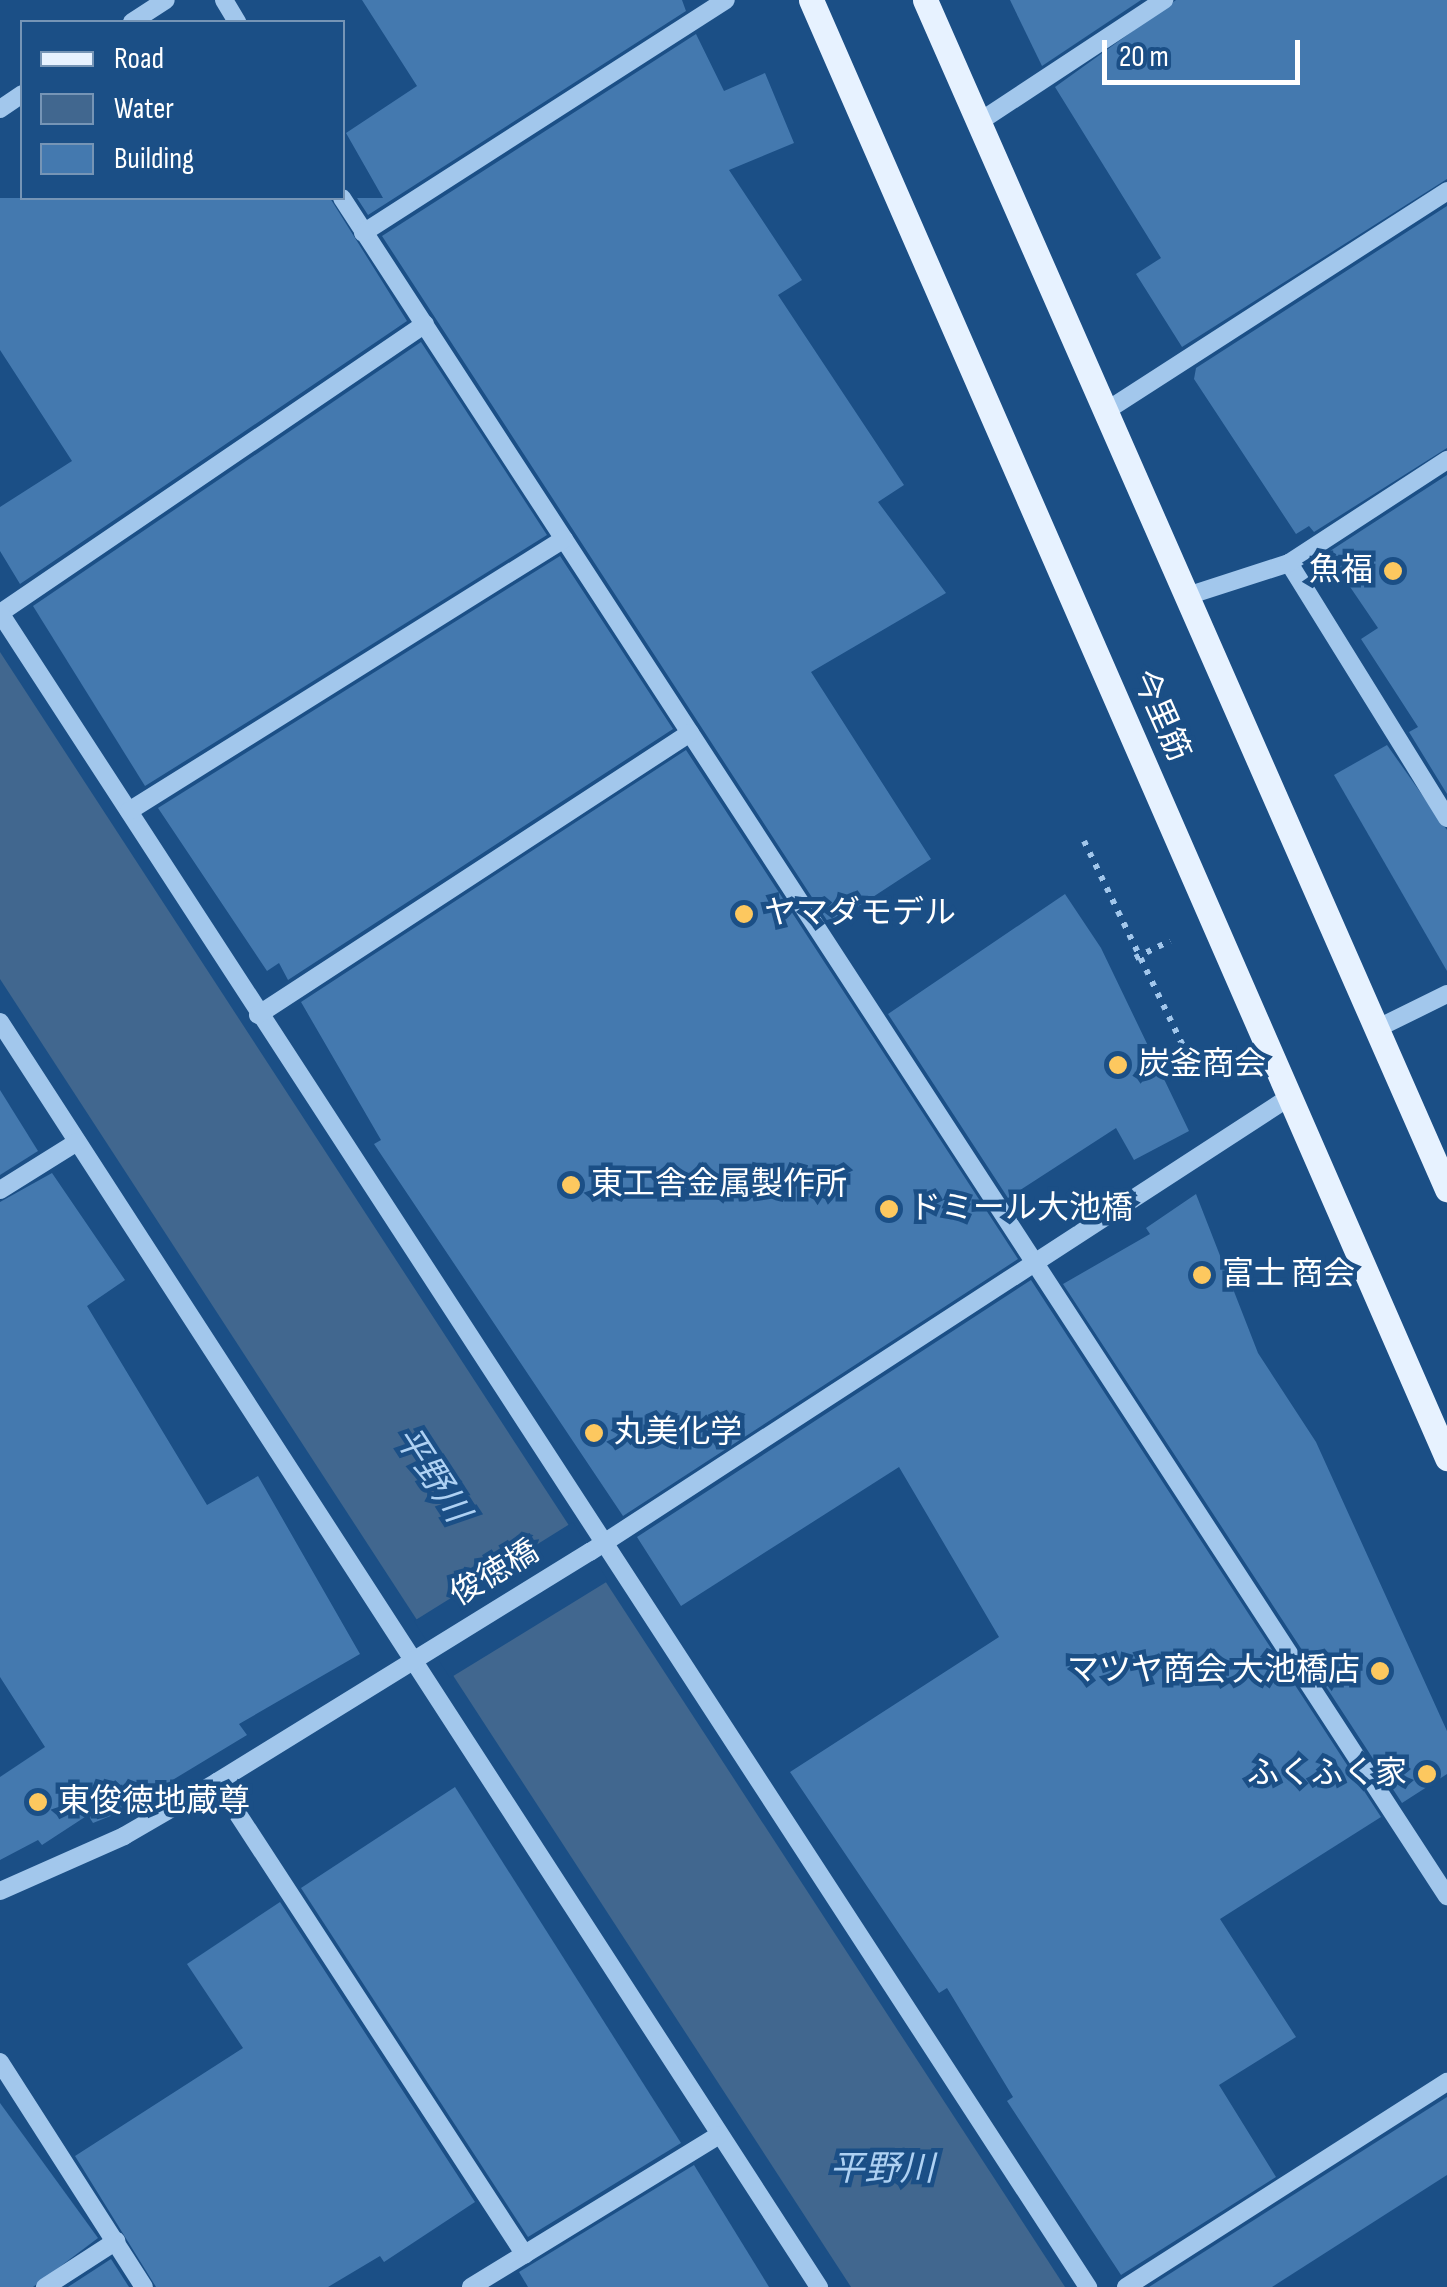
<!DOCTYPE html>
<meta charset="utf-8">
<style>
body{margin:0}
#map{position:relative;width:1447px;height:2287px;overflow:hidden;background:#1b4f86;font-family:"Sofia Sans Condensed","Noto Sans JP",sans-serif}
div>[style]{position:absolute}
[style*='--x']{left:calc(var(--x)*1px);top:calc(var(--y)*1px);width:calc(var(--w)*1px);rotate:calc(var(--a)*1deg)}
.water>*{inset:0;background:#41678f}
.pier>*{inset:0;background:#1b4f86}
.building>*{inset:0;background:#4479af}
.path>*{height:6px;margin-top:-3px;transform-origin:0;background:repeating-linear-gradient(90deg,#a2c7ec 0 5px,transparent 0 13px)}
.minor>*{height:18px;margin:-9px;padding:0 9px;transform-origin:9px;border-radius:9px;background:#a2c7ec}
.major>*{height:25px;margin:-12.5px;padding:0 12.5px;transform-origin:12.5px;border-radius:12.5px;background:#e7f2ff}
.dots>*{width:28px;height:28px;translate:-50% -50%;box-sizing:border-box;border:5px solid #1b4f86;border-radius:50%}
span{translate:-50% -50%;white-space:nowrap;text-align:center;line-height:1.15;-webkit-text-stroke:9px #1b4f86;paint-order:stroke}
.poi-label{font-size:32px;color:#fff}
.right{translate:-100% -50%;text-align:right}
.left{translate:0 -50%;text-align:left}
.street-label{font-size:32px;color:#fff}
.water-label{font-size:35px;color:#aed1f3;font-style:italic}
.legend{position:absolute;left:20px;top:20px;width:325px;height:180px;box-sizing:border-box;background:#1b4f86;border:2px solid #7695b6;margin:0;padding:12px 18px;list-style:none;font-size:30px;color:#fff}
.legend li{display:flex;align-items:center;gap:20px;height:50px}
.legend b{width:50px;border:2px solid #7695b6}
.scale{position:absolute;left:1102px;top:40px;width:198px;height:45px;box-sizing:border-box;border:5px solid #fff;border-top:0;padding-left:12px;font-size:30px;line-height:35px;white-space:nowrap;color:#fff;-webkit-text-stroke:8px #1b4f86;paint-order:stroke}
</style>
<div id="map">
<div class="water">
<div style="clip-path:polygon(0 652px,1065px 2287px,851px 2287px,0 979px)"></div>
</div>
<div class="pier">
<div style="clip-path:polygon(573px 1522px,608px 1581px,450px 1678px,414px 1621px)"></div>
</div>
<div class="building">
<div style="clip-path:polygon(362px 0,682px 0,686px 11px,368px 215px,357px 198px,383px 198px,346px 133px,417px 86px)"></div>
<div style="clip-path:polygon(1010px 0,1141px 0,1042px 66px)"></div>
<div style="clip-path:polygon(1176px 0,1447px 0,1447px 179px,1182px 347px,1136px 274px,1161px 258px,1055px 87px)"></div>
<div style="clip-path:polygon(696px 34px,724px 91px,765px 73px,794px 143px,729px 170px,802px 280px,778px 295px,904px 485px,878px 502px,946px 593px,811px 672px,931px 859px,830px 925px,382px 236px)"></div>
<div style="clip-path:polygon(0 198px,330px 198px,407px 321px,20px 584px,0 551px,0 507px,72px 461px,0 350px)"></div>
<div style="clip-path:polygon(1447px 206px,1447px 448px,1314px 532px,1309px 526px,1296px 534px,1194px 379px,1196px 368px)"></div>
<div style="clip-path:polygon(421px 342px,547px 535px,145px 786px,33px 606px)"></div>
<div style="clip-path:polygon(1447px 475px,1447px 794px,1409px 732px,1418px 727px,1361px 639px,1378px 628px,1327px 553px)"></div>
<div style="clip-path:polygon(560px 556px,673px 729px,288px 980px,279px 963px,267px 971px,158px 808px)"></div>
<div style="clip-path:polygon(1387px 745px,1447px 830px,1447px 971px,1334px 775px)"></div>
<div style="clip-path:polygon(686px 750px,1018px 1259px,623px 1516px,374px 1144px,381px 1140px,301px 1002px)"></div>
<div style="clip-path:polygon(1065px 894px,1101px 948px,1189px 1131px,1134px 1160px,1116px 1128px,1008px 1198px,888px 1014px)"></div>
<div style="clip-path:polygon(0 1090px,38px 1151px,0 1175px)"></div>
<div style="clip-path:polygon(52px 1173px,125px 1280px,87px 1306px,207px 1505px,258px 1476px,360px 1654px,239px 1724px,247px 1735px,118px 1813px,93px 1823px,88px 1815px,42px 1845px,38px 1840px,0 1860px,0 1777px,45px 1747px,0 1677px,0 1202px)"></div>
<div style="clip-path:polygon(1196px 1194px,1258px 1353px,1316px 1442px,1447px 1731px,1447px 1774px,1402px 1803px,1063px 1284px,1150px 1234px,1146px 1228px)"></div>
<div style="clip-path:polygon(1031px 1280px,1381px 1817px,1220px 1919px,1296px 2037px,1219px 2085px,1276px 2177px,1121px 2275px,1007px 2101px,1013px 2097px,947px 1988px,939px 1993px,790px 1772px,999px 1637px,899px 1467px,681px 1606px,637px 1537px)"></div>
<div style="clip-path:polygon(455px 1787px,681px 2143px,528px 2237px,301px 1888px)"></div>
<div style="clip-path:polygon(280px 1902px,475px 2202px,384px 2262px,380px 2256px,328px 2287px,156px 2287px,75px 2156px,243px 2048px,187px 1964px)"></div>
<div style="clip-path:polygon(1447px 2097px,1447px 2175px,1272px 2287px,1149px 2287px)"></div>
<div style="clip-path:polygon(0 2103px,98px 2238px,33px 2287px,0 2287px)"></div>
<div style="clip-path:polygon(694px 2165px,769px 2287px,528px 2287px,519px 2272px)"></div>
<div style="clip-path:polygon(111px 2259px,129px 2287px,68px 2287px)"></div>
</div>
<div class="path">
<div style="--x:1084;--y:841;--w:230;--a:64.2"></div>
<div style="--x:1135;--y:958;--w:39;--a:-26"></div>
</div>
<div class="minor">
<div style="--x:224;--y:0;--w:26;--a:59"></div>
<div style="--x:132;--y:22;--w:40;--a:-32.9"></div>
<div style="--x:0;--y:109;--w:27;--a:-34"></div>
<div style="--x:979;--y:122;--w:222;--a:-33.4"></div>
<div style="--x:342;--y:198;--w:2026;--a:56.95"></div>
<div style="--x:363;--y:233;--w:431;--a:-32.7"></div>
<div style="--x:425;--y:324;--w:514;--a:145.78"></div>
<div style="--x:0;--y:613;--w:1997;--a:56.98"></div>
<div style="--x:1106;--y:411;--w:406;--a:-32.8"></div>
<div style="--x:1289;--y:563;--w:300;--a:58.2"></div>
<div style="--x:1187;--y:596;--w:107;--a:-17.9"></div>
<div style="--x:1289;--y:563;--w:189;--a:-33.1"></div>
<div style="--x:129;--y:811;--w:513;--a:-32.02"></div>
<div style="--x:258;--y:1015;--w:516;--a:-33.14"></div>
<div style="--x:0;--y:1022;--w:1507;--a:57.08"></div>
<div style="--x:1376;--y:1029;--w:79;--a:-26.2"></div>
<div style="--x:0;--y:1190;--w:91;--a:-31.9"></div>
<div style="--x:217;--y:1782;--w:564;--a:56.93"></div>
<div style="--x:0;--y:1891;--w:136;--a:-23.9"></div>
<div style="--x:124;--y:1836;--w:108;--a:-30.1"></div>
<div style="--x:217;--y:1782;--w:438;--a:-31.7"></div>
<div style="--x:590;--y:1552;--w:836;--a:-33.04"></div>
<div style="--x:0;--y:2062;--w:267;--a:57.4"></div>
<div style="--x:45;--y:2287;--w:85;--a:-32.9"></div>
<div style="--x:471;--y:2287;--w:291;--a:-31.5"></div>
<div style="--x:1126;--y:2287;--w:381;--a:-32.6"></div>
</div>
<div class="major">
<div style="--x:811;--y:0;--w:1591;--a:66.43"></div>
<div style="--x:925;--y:0;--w:1299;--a:66.3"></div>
</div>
<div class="dots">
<div style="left:1393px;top:571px;background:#fdc85f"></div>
<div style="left:744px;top:914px;background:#fdc85f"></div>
<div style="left:1118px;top:1065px;background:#fdc85f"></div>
<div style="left:571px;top:1185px;background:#fdc85f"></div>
<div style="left:889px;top:1209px;background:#fdc85f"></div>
<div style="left:1202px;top:1275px;background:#fdc85f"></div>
<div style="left:594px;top:1433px;background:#fdc85f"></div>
<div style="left:1380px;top:1671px;background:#fdc85f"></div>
<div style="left:1427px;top:1774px;background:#fdc85f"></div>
<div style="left:38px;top:1802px;background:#fdc85f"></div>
</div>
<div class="poi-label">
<span class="right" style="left:1373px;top:571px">魚福</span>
<span class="left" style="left:764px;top:914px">ヤマダモデル</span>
<span class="left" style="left:1138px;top:1065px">炭釜商会</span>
<span class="left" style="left:591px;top:1185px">東工舎金属製作所</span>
<span class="left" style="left:909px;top:1209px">ドミール大池橋</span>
<span class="left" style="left:1222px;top:1275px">富士 商会</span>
<span class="left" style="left:614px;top:1433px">丸美化学</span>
<span class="right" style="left:1360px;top:1671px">マツヤ商会 大池橋店</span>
<span class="right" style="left:1407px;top:1774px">ふくふく家</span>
<span class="left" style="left:58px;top:1802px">東俊徳地蔵尊</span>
</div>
<div class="street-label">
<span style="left:1160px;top:716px;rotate:66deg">今里筋</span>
<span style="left:495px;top:1574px;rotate:-31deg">俊徳橋</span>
</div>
<div class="water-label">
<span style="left:431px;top:1475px;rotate:57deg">平野川</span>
<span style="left:882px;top:2170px">平野川</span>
</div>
<ul class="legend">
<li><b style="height:12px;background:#e7f2ff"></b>Road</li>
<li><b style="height:28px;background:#41678f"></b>Water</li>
<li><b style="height:28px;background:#4479af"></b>Building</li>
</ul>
<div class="scale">20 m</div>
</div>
